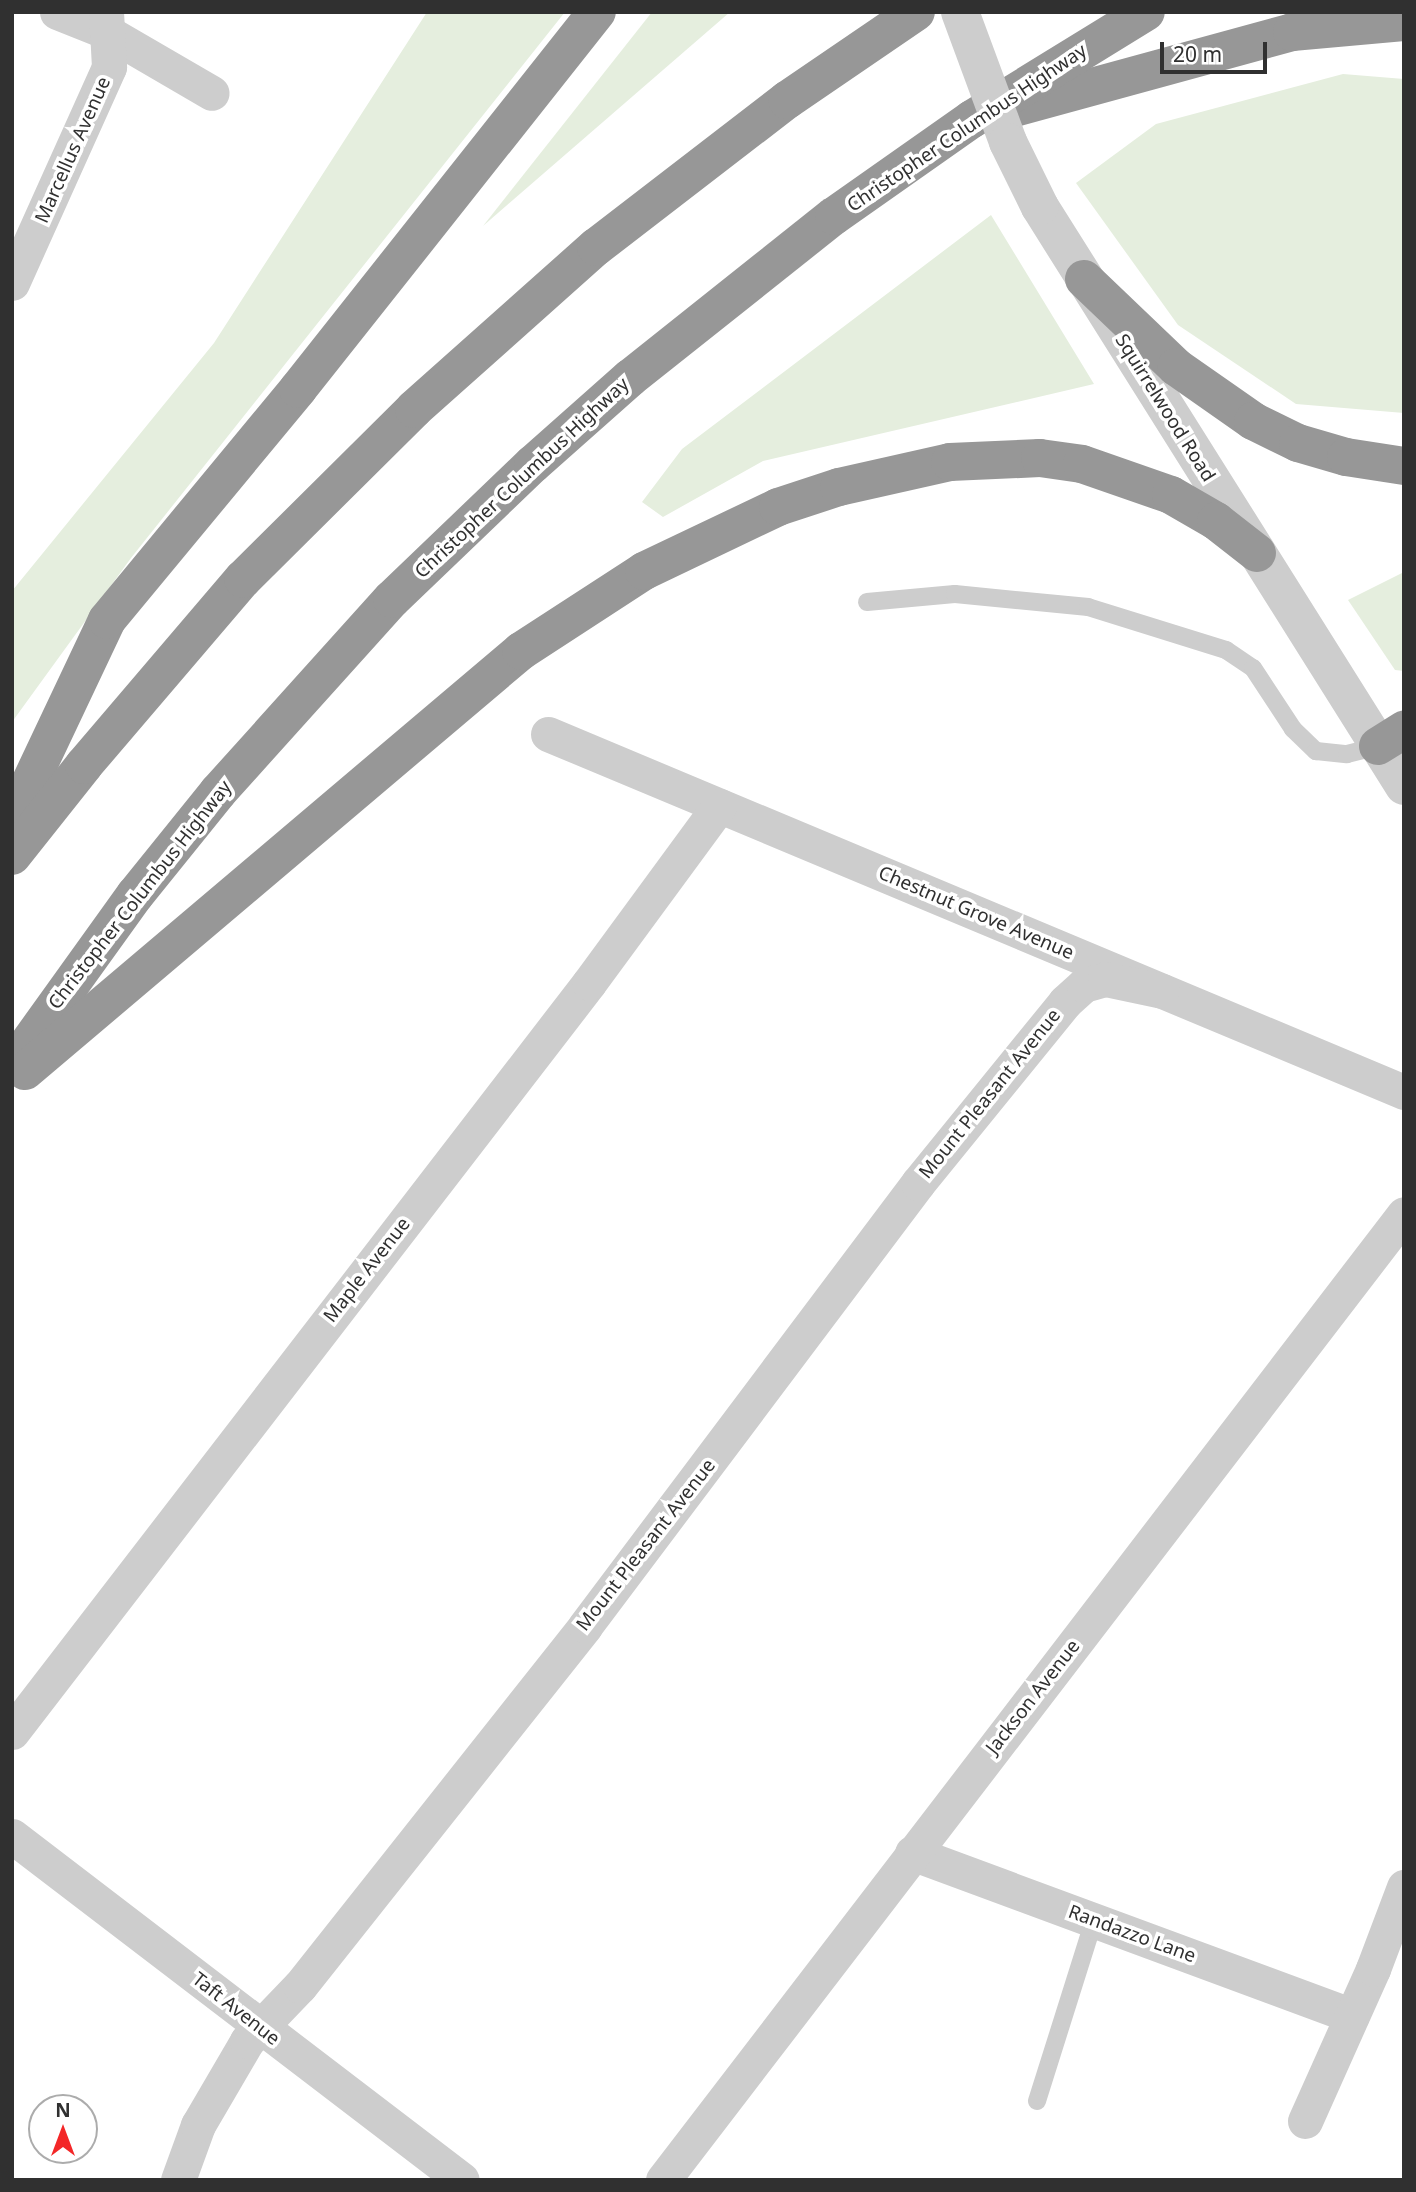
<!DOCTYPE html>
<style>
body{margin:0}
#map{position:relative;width:1416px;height:2192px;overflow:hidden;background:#fff;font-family:"Noto Sans",sans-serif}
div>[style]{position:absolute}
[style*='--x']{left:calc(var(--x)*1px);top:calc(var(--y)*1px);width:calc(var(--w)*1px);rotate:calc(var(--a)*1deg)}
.green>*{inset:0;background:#e5eede}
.service>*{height:18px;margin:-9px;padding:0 9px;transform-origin:9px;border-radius:9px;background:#cdcdcd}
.minor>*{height:35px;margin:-17.5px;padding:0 17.5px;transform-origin:17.5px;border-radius:17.5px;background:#cdcdcd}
.tertiary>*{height:38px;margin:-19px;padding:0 19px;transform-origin:19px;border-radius:19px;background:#cdcdcd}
.motorway>*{height:38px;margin:-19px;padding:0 19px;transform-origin:19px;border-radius:19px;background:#979797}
.tertiary-bridge>*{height:38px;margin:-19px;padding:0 19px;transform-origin:19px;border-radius:19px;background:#cdcdcd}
span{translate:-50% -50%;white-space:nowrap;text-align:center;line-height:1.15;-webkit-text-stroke:7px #fff;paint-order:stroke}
.street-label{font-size:19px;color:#303030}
.frame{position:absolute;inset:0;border:14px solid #303030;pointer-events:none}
.north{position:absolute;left:28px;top:2094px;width:70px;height:70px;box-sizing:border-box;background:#fff;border:2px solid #acacac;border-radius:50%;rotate:0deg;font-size:19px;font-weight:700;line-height:28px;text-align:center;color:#303030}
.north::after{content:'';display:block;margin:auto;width:24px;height:32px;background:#f32728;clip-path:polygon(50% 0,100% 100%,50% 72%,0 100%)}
.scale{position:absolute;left:1160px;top:42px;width:107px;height:32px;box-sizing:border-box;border:4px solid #303030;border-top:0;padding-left:9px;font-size:21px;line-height:24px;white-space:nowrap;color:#303030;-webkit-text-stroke:5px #fff;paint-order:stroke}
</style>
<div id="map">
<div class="green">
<div style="clip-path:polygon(427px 12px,565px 12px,131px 558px,12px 722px,12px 591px,214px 343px)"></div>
<div style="clip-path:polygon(652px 12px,730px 12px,483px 226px)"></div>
<div style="clip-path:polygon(1343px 74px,1404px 79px,1404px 413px,1296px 404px,1178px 325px,1076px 183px,1156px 124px)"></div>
<div style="clip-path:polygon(991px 215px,1094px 384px,763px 461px,663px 517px,642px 502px,682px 449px)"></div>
<div style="clip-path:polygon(1404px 572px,1404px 671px,1395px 670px,1348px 600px)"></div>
</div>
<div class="service">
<div style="--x:867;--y:602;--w:88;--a:-5.2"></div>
<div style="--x:955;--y:594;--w:134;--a:5.6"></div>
<div style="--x:1088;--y:607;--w:145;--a:17.3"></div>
<div style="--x:1226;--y:650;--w:32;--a:34"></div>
<div style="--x:1253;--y:668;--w:73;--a:56.7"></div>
<div style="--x:1293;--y:729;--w:32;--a:44"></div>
<div style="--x:1316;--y:751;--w:31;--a:6"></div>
<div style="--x:1347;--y:754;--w:32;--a:-14"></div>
<div style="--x:1037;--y:2101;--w:190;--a:-72.5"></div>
</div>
<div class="minor">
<div style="--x:57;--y:12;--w:54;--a:21.8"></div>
<div style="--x:107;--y:32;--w:121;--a:30.2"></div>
<div style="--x:12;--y:283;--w:237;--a:-65.8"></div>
<div style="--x:109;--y:67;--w:55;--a:-93.1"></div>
<div style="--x:548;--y:734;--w:928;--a:22.7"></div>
<div style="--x:12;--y:1732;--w:945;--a:-52.39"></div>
<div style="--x:589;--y:983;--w:220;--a:-53.7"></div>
<div style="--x:12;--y:1836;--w:566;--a:37.4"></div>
<div style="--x:912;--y:1853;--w:469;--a:20.3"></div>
<div style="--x:1305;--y:2121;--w:167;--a:-65.9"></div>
<div style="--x:1373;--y:1969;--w:88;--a:-69.3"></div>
<div style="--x:178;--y:2180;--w:59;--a:-70"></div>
<div style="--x:198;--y:2125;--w:97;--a:-59.7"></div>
<div style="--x:247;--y:2041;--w:76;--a:-46.1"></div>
<div style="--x:300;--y:1986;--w:459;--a:-51.6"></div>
<div style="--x:585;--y:1626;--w:554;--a:-53.07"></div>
<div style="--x:918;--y:1183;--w:233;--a:-50.9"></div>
<div style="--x:1065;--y:1002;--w:25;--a:-42"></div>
<div style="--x:1084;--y:985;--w:22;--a:-16"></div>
<div style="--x:1105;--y:979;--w:58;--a:11.9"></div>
<div style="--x:663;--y:2180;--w:1217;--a:-52.51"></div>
</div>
<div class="tertiary">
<div style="--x:1040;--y:207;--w:684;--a:57.84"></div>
</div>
<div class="motorway">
<div style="--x:1011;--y:109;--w:291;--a:-15.3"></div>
<div style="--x:1292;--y:32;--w:112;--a:-5.1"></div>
<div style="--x:1084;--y:279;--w:127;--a:43.7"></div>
<div style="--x:1176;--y:367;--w:94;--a:35"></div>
<div style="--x:1253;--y:421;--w:50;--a:26.1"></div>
<div style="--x:1298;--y:443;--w:50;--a:16.3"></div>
<div style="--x:1346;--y:457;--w:59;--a:8.8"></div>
<div style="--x:1378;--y:746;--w:31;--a:-32"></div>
<div style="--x:12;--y:821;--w:222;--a:-64.7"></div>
<div style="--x:107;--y:620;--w:300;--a:-50.4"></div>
<div style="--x:298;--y:389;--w:481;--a:-51.6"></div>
<div style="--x:12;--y:856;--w:116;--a:-51.6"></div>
<div style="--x:84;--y:765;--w:245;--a:-49.5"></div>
<div style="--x:243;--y:579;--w:241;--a:-44.8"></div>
<div style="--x:414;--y:409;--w:244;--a:-41.7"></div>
<div style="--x:596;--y:247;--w:241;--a:-37.6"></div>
<div style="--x:787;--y:100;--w:156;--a:-34.3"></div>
<div style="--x:12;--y:1066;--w:211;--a:-54.3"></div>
<div style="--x:135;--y:895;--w:132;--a:-51.1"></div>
<div style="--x:218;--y:792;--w:260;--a:-48"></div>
<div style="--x:392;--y:599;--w:195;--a:-43.8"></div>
<div style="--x:533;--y:464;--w:130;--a:-41.6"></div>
<div style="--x:630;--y:378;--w:260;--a:-38.5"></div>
<div style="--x:834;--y:216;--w:169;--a:-35.1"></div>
<div style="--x:972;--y:119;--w:204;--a:-31.6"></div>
<div style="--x:25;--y:1071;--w:650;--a:-40.26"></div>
<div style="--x:521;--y:651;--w:147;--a:-33"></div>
<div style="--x:644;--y:571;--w:148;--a:-25.5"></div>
<div style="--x:778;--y:507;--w:64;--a:-18.2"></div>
<div style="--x:839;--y:487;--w:114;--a:-12.7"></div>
<div style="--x:950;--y:462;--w:90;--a:-2.5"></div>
<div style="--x:1040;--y:458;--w:42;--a:8.1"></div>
<div style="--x:1082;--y:464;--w:94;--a:19.2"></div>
<div style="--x:1171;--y:495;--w:52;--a:30"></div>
<div style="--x:1216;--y:521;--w:52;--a:38"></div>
</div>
<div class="tertiary-bridge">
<div style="--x:960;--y:12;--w:139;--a:69.7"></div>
<div style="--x:1008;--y:142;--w:72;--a:63.8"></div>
</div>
<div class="street-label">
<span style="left:967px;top:128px;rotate:-34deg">Christopher Columbus Highway</span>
<span style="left:73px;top:150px;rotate:-66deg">Marcellus Avenue</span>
<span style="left:1165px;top:408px;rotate:58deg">Squirrelwood Road</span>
<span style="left:522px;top:478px;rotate:-43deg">Christopher Columbus Highway</span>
<span style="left:140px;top:895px;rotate:-52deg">Christopher Columbus Highway</span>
<span style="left:976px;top:913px;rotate:23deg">Chestnut Grove Avenue</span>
<span style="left:990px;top:1094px;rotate:-51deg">Mount Pleasant Avenue</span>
<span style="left:367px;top:1270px;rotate:-52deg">Maple Avenue</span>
<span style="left:646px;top:1545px;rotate:-52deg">Mount Pleasant Avenue</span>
<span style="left:1033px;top:1697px;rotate:-52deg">Jackson Avenue</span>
<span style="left:1132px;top:1934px;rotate:20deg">Randazzo Lane</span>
<span style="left:236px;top:2009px;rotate:38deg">Taft Avenue</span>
</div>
<div class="frame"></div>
<div class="north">N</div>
<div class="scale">20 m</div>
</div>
